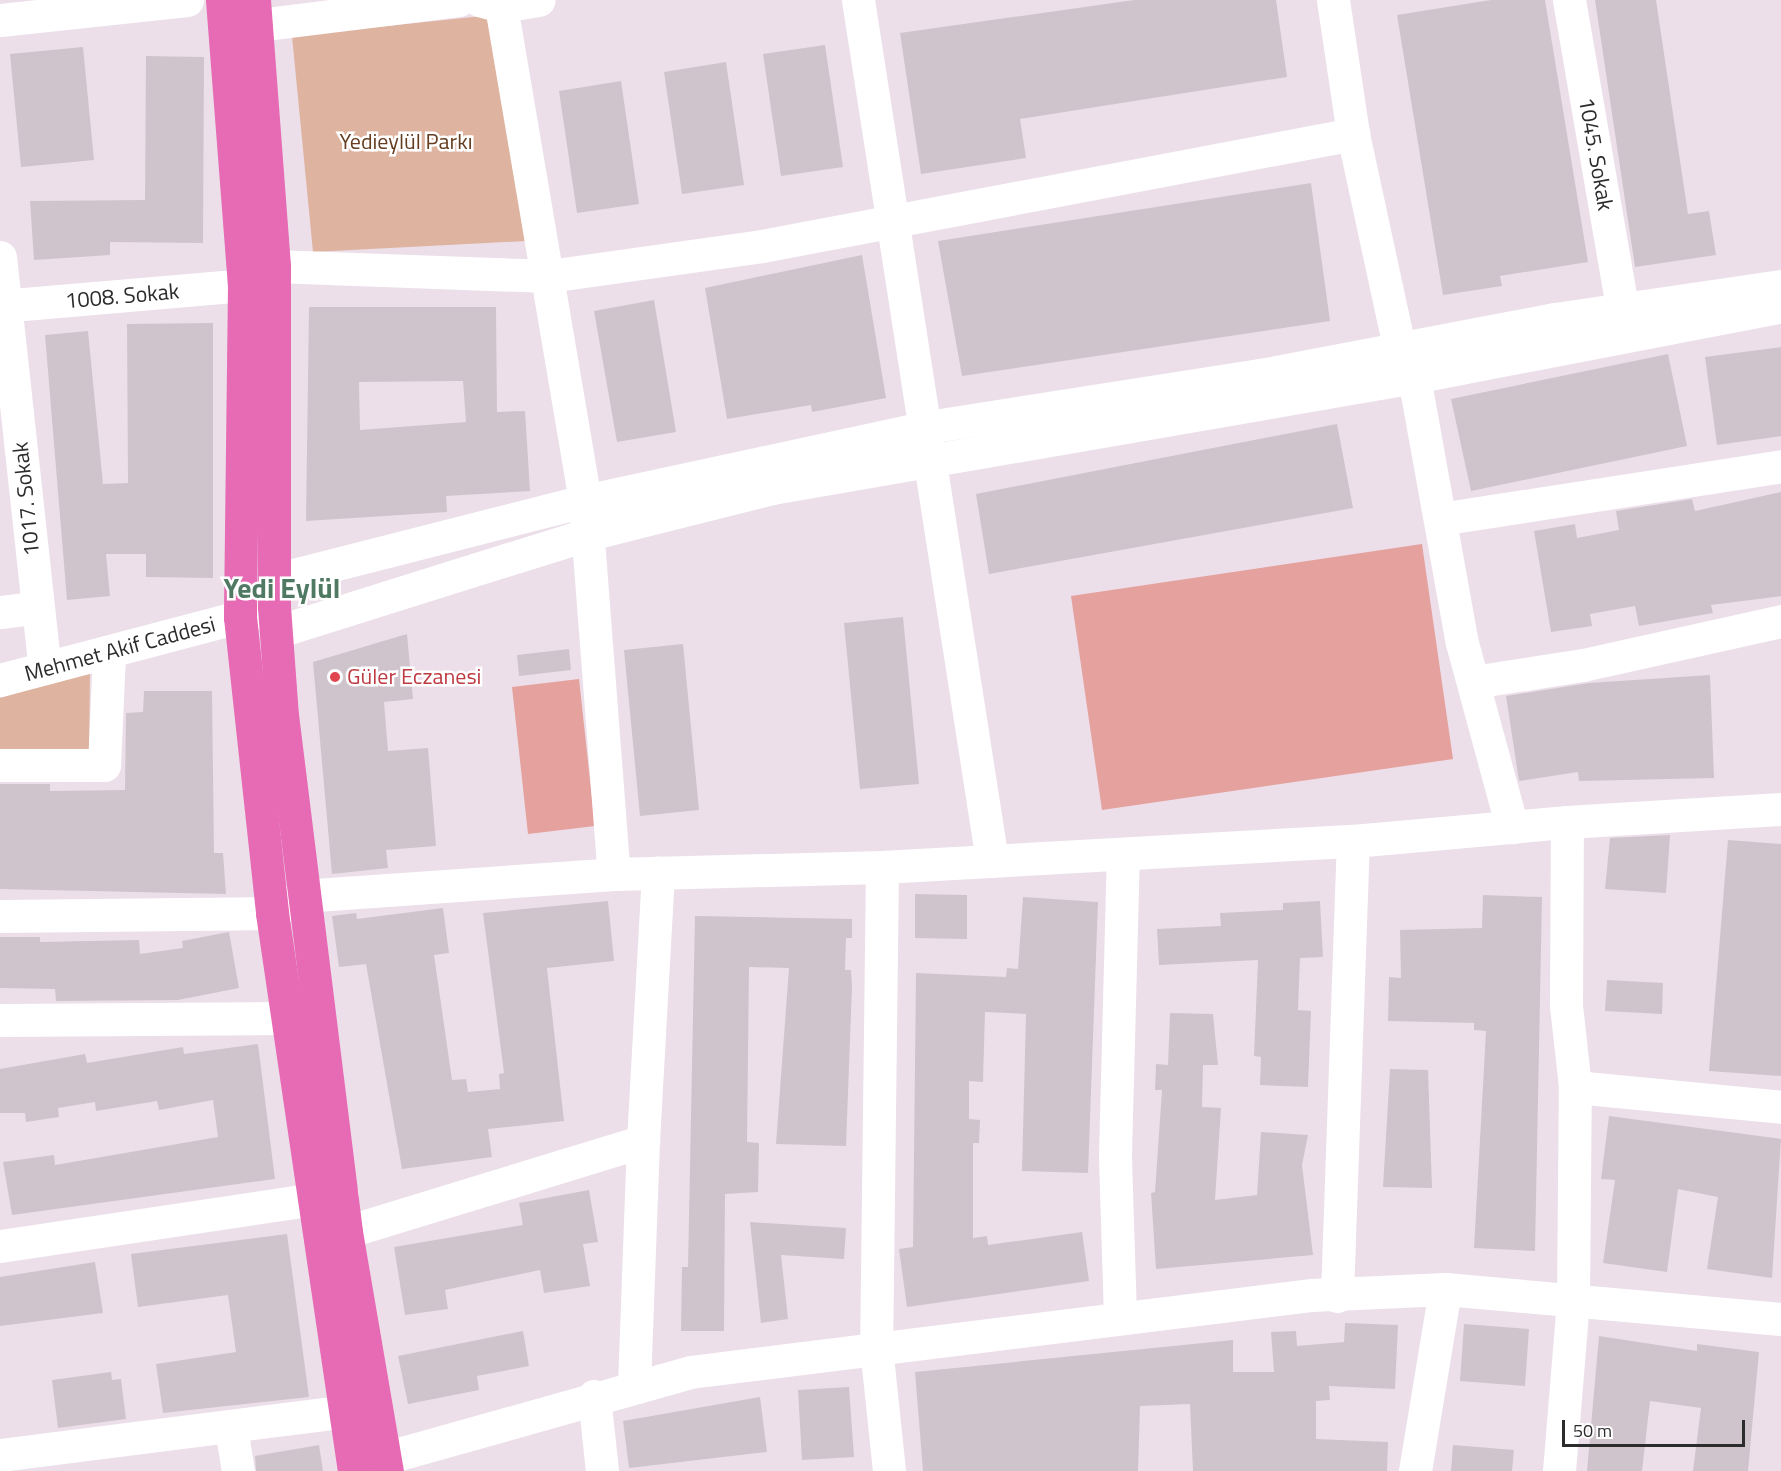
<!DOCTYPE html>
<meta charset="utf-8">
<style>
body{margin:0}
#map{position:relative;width:1781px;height:1471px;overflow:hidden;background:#ecdfea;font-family:"Titillium Web",sans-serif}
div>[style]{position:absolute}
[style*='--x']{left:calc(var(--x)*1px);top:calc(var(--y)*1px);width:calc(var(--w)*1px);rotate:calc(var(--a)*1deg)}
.green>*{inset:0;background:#deb3a0}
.pitch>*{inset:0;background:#e5a19d}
.building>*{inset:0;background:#cfc4cc}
.minor>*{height:33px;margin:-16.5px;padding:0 16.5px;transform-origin:16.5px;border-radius:16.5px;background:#fff}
.major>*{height:33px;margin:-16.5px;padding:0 16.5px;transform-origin:16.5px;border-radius:16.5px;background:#e66ab4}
.dots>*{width:16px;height:16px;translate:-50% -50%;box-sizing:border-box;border:3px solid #fff;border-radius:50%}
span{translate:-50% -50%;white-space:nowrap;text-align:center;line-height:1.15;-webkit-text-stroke:5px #fff;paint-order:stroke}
.park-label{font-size:22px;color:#643d20}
.street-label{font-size:22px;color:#2c2c2c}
.health-label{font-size:22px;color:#be3a42}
.left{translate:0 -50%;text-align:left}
.district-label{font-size:28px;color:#4f7962;font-weight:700}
.scale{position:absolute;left:1562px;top:1420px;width:183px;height:27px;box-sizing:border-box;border:3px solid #2c2c2c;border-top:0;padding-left:8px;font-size:18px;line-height:21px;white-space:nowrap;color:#2c2c2c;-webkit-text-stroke:4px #fff;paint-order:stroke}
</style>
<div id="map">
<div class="green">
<div style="clip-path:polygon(492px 15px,526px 241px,313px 252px,292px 36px)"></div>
<div style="clip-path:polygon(90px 671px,89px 756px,0 750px,0 698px)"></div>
</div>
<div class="pitch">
<div style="clip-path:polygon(1422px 544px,1453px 759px,1102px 810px,1071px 596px)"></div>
<div style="clip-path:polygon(579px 679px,595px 826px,528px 834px,512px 687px)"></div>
</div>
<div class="building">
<div style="clip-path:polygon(1134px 0,1276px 0,1287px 77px,1020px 119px,1026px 158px,921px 174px,900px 33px)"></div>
<div style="clip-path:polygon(1491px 0,1545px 0,1588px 262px,1500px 276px,1502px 286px,1443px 295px,1397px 15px)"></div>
<div style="clip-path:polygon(1595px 0,1656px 0,1688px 214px,1709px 211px,1716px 255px,1635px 267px)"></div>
<div style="clip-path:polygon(825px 45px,843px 167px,781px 176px,763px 54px)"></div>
<div style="clip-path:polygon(83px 47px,94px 160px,21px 167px,10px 54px)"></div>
<div style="clip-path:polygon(146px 56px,204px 57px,203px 243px,110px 242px,110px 255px,34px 260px,30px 201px,145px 200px)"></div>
<div style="clip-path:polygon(726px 62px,744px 185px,682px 194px,664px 72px)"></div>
<div style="clip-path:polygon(621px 81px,639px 204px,577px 213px,559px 91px)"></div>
<div style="clip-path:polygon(1311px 183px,1330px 321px,962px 376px,938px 241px)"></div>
<div style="clip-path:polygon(862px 255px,886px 398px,812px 412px,811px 405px,727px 419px,705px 288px)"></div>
<div style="clip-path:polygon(654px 300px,676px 432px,617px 442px,594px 311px)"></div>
<div style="clip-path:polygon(evenodd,309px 307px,496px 307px,497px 412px,525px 411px,530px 491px,446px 496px,447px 512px,306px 521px,309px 307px,463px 381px,466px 422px,360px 430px,359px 382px,463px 381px)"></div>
<div style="clip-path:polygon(213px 323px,213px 578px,146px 577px,146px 554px,106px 554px,110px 596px,67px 600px,45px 335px,88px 331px,103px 484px,128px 483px,127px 324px)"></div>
<div style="clip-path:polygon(1781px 347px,1781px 436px,1717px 445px,1705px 357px)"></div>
<div style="clip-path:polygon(1668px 354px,1687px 446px,1471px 491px,1451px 399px)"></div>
<div style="clip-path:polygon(1337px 424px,1353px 508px,989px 574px,976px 494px)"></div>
<div style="clip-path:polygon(1781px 492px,1781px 596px,1711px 605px,1713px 613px,1639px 626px,1635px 606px,1590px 614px,1592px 626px,1551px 632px,1534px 531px,1575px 524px,1577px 538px,1619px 530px,1616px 511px,1692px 499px,1695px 511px)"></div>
<div style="clip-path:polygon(903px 617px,919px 784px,860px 789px,844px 623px)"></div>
<div style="clip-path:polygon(407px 634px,413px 699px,384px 702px,388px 751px,428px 748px,436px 846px,386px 850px,388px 868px,332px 874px,313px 662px)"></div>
<div style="clip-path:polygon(683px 644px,699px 810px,640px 816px,624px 650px)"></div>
<div style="clip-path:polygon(569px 649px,571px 670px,519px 676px,517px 655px)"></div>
<div style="clip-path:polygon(1710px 675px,1714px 778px,1579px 781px,1578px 772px,1519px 781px,1506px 696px,1589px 683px)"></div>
<div style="clip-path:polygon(144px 691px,212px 691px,214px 853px,223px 853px,226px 894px,0 889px,0 784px,50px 784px,50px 791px,125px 790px,126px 713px,143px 712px)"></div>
<div style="clip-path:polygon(1670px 835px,1666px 893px,1605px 889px,1610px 838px)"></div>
<div style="clip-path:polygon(1728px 840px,1781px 844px,1781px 1076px,1709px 1071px)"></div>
<div style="clip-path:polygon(915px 894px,967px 895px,967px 939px,915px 938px)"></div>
<div style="clip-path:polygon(1483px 895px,1542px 897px,1535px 1251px,1474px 1248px,1486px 1031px,1474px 1030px,1474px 1023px,1388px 1021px,1389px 977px,1401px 978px,1400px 930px,1482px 928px)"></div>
<div style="clip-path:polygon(1023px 897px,1098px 902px,1088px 1173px,1022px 1171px,1026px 1014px,985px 1012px,983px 1082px,969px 1081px,969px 1119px,980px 1120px,979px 1143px,973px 1143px,973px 1238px,987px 1236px,988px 1245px,1082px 1232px,1089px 1281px,907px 1307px,899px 1249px,913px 1247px,916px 973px,1006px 977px,1007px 968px,1018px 969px)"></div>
<div style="clip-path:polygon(608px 901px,614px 961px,547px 968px,564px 1121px,488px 1129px,492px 1157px,402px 1169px,366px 964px,339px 967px,332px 916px,356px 913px,357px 919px,443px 908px,449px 953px,434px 955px,452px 1080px,466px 1079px,468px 1092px,500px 1089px,499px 1074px,504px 1073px,483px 913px)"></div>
<div style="clip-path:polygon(1320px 901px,1323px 957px,1300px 958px,1298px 1010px,1311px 1011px,1308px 1087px,1260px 1085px,1261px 1057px,1254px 1056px,1258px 960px,1159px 965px,1157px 929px,1221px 926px,1220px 913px,1283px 910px,1283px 903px)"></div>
<div style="clip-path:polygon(695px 916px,852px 919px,852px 938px,846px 938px,845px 970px,851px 970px,852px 987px,846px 1146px,776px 1144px,789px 968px,749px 967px,747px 1142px,759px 1143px,758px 1192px,725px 1194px,724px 1331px,681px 1331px,682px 1267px,688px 1267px)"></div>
<div style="clip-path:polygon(229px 932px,239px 988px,178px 1000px,56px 1001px,55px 989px,0 988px,0 937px,40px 937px,40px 942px,139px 940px,140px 954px,183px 948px,182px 941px)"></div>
<div style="clip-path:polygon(1607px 980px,1663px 983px,1662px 1014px,1605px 1011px)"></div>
<div style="clip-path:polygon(1170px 1013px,1213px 1014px,1218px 1065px,1203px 1065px,1202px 1107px,1221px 1108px,1215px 1200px,1257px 1195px,1261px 1132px,1308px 1135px,1302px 1165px,1313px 1255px,1156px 1269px,1151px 1193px,1155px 1192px,1162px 1090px,1155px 1090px,1156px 1064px,1168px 1065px)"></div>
<div style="clip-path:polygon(258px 1044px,275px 1179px,12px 1215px,3px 1162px,54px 1155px,55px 1165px,218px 1137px,213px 1100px,159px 1110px,157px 1101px,96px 1111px,95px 1102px,58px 1108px,59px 1117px,26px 1122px,25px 1113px,0 1113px,0 1069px,85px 1054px,87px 1063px,183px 1047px,184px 1054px)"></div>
<div style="clip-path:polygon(1390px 1069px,1428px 1070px,1432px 1188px,1383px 1187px)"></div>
<div style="clip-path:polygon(1609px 1116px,1781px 1139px,1772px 1278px,1707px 1269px,1718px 1197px,1678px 1189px,1667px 1272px,1603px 1263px,1615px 1180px,1601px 1179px)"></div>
<div style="clip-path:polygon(589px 1190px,598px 1242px,583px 1244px,590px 1286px,544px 1293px,540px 1270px,445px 1290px,448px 1309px,405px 1315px,394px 1247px,523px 1225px,519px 1203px)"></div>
<div style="clip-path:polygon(750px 1222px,846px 1228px,844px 1259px,781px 1255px,788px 1319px,761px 1323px)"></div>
<div style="clip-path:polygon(287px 1234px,309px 1397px,163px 1413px,156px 1364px,236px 1352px,228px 1295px,138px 1307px,131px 1254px)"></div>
<div style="clip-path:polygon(95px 1262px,103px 1313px,0 1326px,0 1277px)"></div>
<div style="clip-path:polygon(1345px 1323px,1398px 1325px,1395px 1389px,1329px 1386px,1330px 1400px,1316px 1401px,1316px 1439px,1388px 1442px,1387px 1471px,1193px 1471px,1190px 1404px,1140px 1406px,1138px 1471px,923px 1471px,915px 1372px,1233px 1340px,1233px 1372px,1274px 1372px,1271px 1332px,1296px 1331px,1297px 1346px,1344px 1342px)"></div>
<div style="clip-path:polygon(1464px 1324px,1529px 1329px,1525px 1386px,1460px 1381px)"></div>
<div style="clip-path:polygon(523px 1331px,529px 1366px,477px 1376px,479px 1390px,408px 1404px,398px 1356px)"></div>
<div style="clip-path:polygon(1599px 1336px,1697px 1351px,1697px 1344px,1759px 1352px,1748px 1471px,1693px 1471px,1701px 1408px,1650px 1401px,1642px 1471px,1587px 1471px)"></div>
<div style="clip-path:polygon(111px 1372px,112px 1380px,121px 1379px,126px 1419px,58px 1428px,52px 1380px)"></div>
<div style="clip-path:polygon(849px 1387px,854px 1457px,802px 1460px,798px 1390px)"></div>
<div style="clip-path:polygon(760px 1397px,767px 1452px,629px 1468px,623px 1421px)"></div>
<div style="clip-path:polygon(319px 1445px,323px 1471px,256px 1471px,255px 1456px)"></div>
<div style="clip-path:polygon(1453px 1445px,1514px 1450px,1512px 1471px,1451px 1471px)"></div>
</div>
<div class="minor">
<div style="--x:479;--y:0;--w:23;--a:15"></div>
<div style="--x:501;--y:6;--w:38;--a:-9"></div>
<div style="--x:500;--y:0;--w:508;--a:80.37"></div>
<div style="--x:585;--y:501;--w:374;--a:85.6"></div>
<div style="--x:858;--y:0;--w:871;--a:81.15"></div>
<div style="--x:1333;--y:0;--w:135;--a:81.5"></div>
<div style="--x:1353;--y:134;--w:218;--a:77.8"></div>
<div style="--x:1399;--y:347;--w:34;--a:63"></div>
<div style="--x:1414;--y:377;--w:270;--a:79.8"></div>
<div style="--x:1462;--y:643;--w:191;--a:74.8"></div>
<div style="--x:1569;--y:0;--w:313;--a:80.2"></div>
<div style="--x:0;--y:20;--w:188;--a:-6.1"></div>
<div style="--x:258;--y:25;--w:202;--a:-7.1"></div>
<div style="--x:0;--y:257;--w:413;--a:83.8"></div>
<div style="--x:274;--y:266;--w:275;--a:2.1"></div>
<div style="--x:549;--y:276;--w:215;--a:-8"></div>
<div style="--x:762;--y:246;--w:602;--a:-10.73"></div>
<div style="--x:0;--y:306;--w:245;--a:-4.9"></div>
<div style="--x:1440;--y:519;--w:345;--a:-8.8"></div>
<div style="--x:274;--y:580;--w:321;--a:-14.3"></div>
<div style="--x:585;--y:501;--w:351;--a:-12.2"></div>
<div style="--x:928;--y:427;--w:337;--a:-8.9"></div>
<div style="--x:1261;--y:375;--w:299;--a:-10.8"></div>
<div style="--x:1555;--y:319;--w:228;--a:-8.3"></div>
<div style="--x:0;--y:612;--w:38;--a:-7"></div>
<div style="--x:276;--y:632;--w:328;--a:-17.4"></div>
<div style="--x:589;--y:534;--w:189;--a:-14.1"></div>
<div style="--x:772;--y:488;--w:652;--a:-9.81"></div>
<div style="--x:1414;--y:377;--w:374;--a:-10.9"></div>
<div style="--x:0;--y:680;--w:277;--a:-14.8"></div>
<div style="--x:1473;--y:682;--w:111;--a:-8.8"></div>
<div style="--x:1583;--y:665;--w:203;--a:-12.5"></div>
<div style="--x:0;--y:765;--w:104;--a:0"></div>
<div style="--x:104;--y:765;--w:112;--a:-87.4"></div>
<div style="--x:882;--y:867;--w:480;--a:90.7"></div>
<div style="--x:876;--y:1347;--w:125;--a:84"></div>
<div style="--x:0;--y:916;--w:272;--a:-0.6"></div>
<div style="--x:272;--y:913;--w:34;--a:-30"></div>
<div style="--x:301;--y:896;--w:314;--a:-4"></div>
<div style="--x:614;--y:874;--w:268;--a:-1.5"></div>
<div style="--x:882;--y:867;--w:472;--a:-3.2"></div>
<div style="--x:1353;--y:841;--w:215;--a:-5.1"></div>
<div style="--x:0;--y:1020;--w:287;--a:-0.4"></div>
<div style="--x:1575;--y:1087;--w:207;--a:5.5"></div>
<div style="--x:346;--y:1232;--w:311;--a:-17"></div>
<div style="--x:643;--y:1141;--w:269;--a:-86.8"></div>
<div style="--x:0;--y:1246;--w:346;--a:-8.5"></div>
<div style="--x:1337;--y:1296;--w:455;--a:-88"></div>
<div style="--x:1120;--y:1317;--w:162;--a:-91.8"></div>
<div style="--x:1115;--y:1155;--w:301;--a:-88.5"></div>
<div style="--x:634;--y:1386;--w:245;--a:-87.9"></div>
<div style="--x:594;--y:1396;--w:75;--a:83.9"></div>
<div style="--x:231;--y:1428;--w:44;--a:80.8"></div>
<div style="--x:0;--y:1455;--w:376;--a:-7.2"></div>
<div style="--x:385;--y:1458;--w:317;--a:-15.7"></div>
<div style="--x:690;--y:1372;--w:627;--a:-7.06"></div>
<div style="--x:1312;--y:1295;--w:133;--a:-2.6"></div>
<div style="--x:1445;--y:1289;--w:337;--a:5.1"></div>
<div style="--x:1415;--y:1471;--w:184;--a:-80.6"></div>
<div style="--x:1559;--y:1471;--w:172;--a:-85.3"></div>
<div style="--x:1573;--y:1300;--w:213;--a:-89.5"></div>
<div style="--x:1575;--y:1087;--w:82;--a:-96.3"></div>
<div style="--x:1566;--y:1005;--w:183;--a:-89.7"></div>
<div style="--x:1567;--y:822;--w:214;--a:-3.5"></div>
</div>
<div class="major">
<div style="--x:222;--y:0;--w:286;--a:85.6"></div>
<div style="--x:244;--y:285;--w:332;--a:90.7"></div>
<div style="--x:240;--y:617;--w:298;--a:83.8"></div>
<div style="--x:272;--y:913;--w:564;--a:81.64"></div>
<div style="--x:254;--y:0;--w:267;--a:85.7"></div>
<div style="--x:274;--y:266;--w:341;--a:90"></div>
<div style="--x:274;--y:607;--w:108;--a:85.8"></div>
<div style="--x:282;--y:715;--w:521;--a:82.94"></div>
<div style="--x:346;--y:1232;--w:242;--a:80.3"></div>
</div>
<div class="dots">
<div style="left:335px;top:677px;background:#e0444e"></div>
</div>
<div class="park-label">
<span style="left:406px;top:142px">Yedieylül Parkı</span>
</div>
<div class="street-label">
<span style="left:1596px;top:154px;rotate:80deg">1045. Sokak</span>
<span style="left:122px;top:296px;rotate:-5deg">1008. Sokak</span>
<span style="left:26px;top:499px;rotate:-96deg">1017. Sokak</span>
<span style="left:120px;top:649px;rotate:-15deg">Mehmet Akif Caddesi</span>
</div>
<div class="health-label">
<span class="left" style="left:347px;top:677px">Güler Eczanesi</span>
</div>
<div class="district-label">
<span style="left:282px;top:588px">Yedi Eylül</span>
</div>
<div class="scale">50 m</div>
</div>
